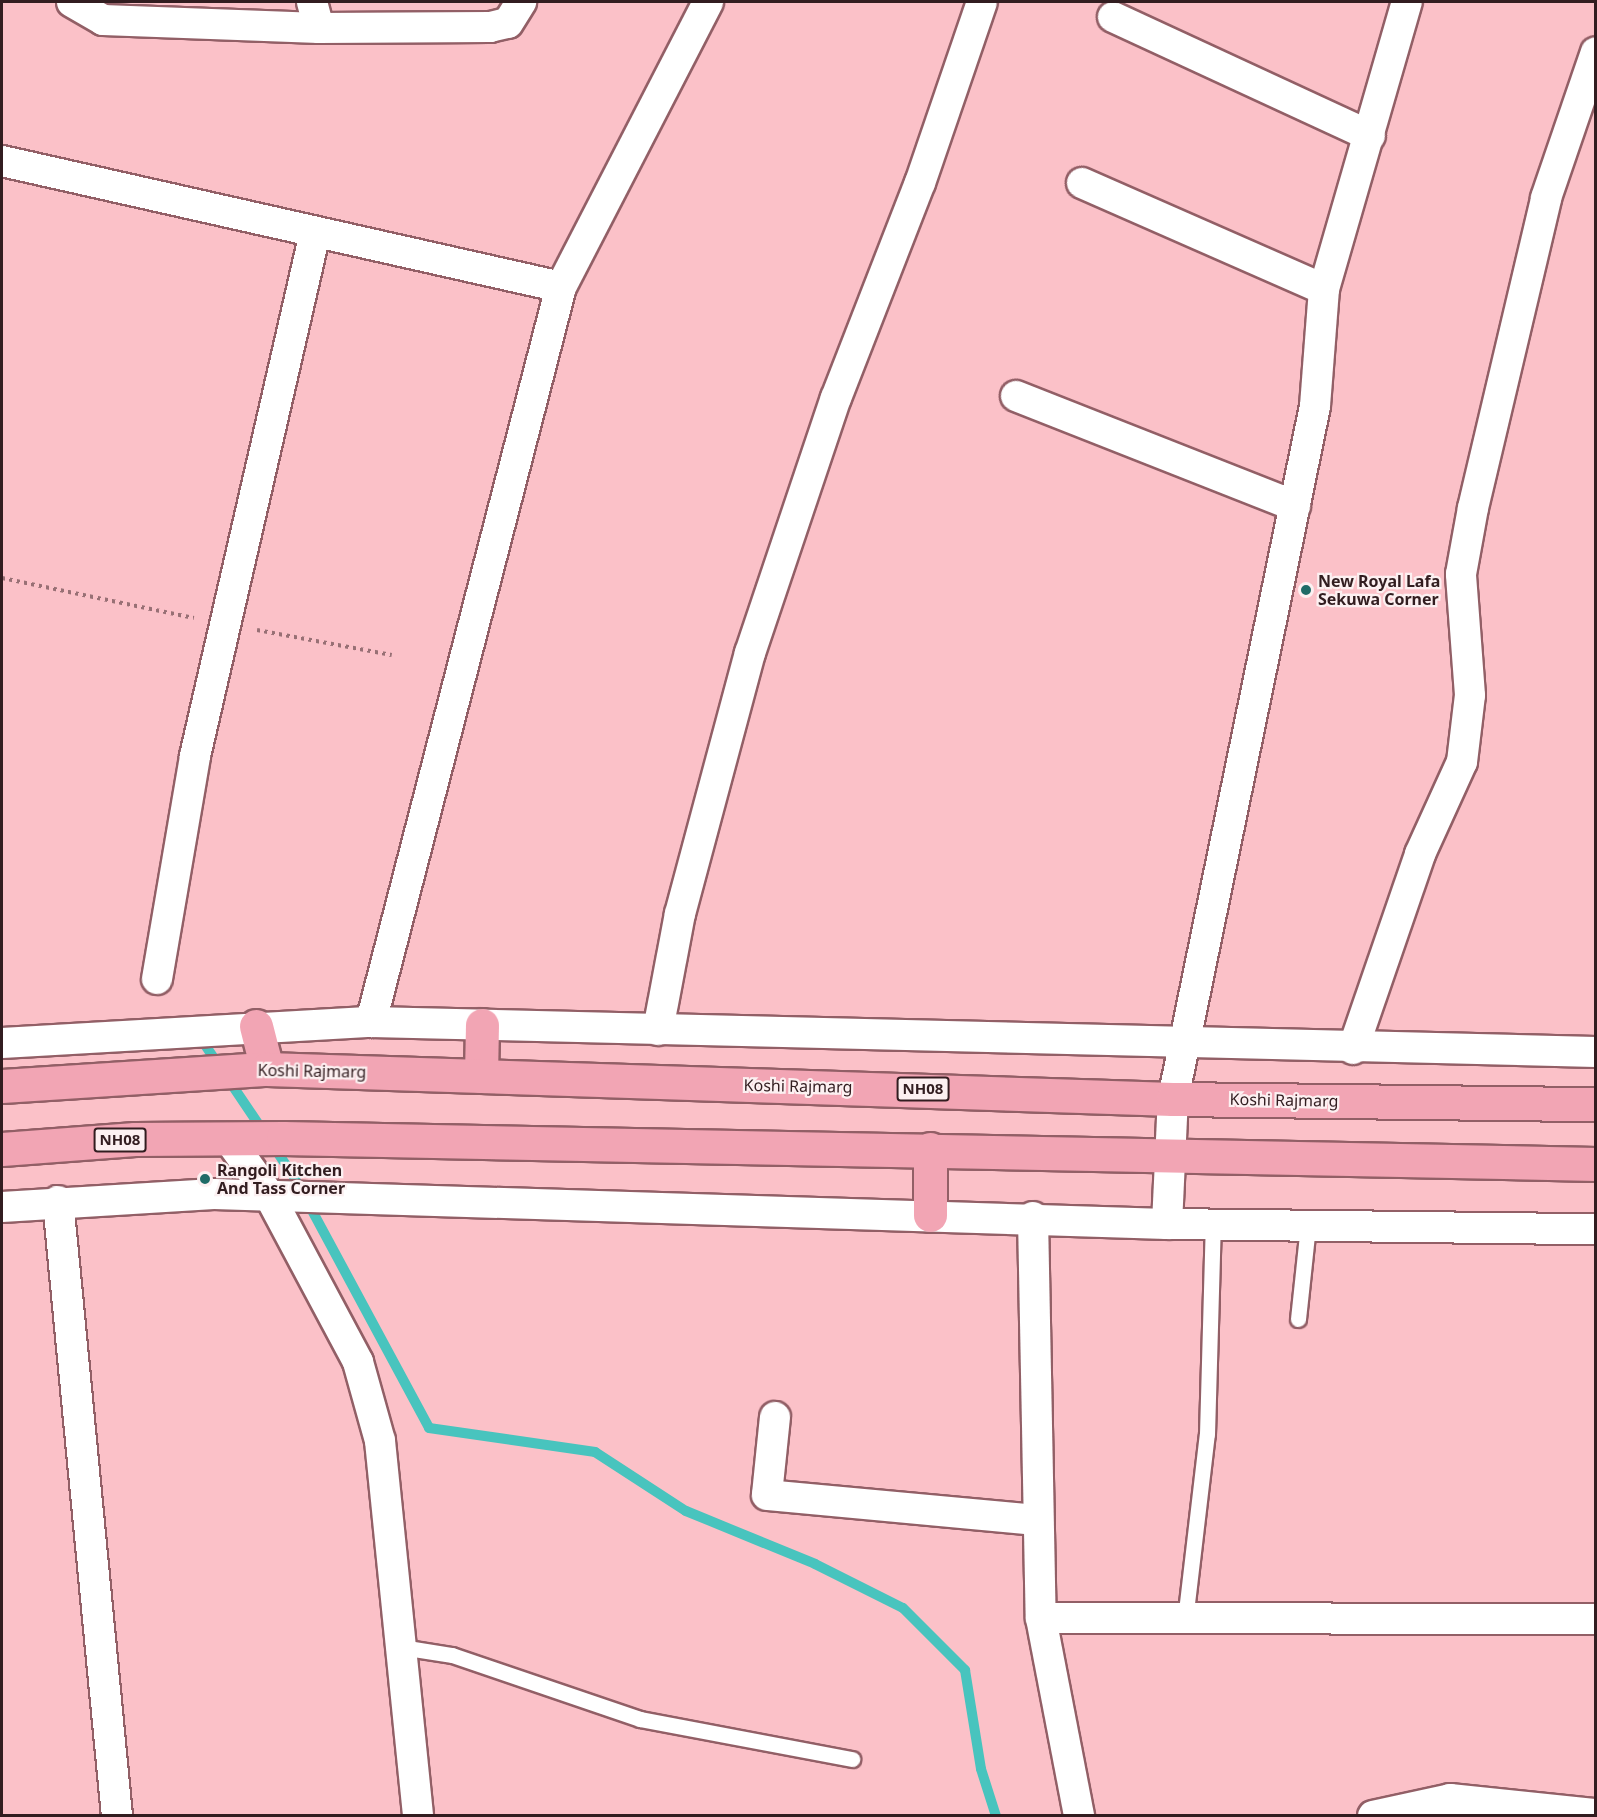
<!DOCTYPE html>
<style>
body{margin:0}
#map{position:relative;width:1597px;height:1817px;overflow:hidden;background:#fbc1c8;font-family:"Noto Sans",sans-serif}
div>[style]{position:absolute}
[style*='--x']{left:calc(var(--x)*1px);top:calc(var(--y)*1px);width:calc(var(--w)*1px);rotate:calc(var(--a)*1deg)}
.stream>*{height:10px;margin:-5px;padding:0 5px;transform-origin:5px;border-radius:5px;background:#48c4be}
.path>*{height:4px;margin-top:-2px;transform-origin:0;background:repeating-linear-gradient(90deg,#987075 0 3px,transparent 0 7.5px)}
.roads{filter:drop-shadow(2px 0 #925f66) drop-shadow(-2px 0 #925f66) drop-shadow(0 2px #925f66) drop-shadow(0 -2px #925f66)}
.service>*{height:15px;margin:-7.5px;padding:0 7.5px;transform-origin:7.5px;border-radius:7.5px;background:#fff}
.minor>*{height:30px;margin:-15px;padding:0 15px;transform-origin:15px;border-radius:15px;background:#fff}
.primary>*{height:33px;margin:-16.5px;padding:0 16.5px;transform-origin:16.5px;border-radius:16.5px;background:#f2a5b4}
.dots>*{width:16px;height:16px;translate:-50% -50%;box-sizing:border-box;border:3px solid #fcf0f1;border-radius:50%}
span{translate:-50% -50%;white-space:nowrap;text-align:center;line-height:1.15;-webkit-text-stroke:4.5px #fcf0f1;paint-order:stroke}
.shield-label span{padding:2px 4px;background:#fcf0f1;border:2px solid;border-radius:4px;-webkit-text-stroke-width:0}
.shield-label{font-size:15px;color:#321d20;font-weight:700}
.poi-label{font-size:16px;color:#321d20;font-weight:700}
.left{translate:0 -50%;text-align:left}
.street-label{font-size:16px;color:#321d20}
.frame{position:absolute;inset:0;border:3px solid #321d20;pointer-events:none}
</style>
<div id="map">
<div class="stream">
<div style="--x:199;--y:1036;--w:170;--a:56"></div>
<div style="--x:294;--y:1177;--w:285;--a:61.7"></div>
<div style="--x:429;--y:1428;--w:168;--a:8.2"></div>
<div style="--x:595;--y:1452;--w:108;--a:33"></div>
<div style="--x:686;--y:1511;--w:139;--a:22.3"></div>
<div style="--x:815;--y:1564;--w:98;--a:26.6"></div>
<div style="--x:903;--y:1608;--w:88;--a:45"></div>
<div style="--x:965;--y:1670;--w:100;--a:80.8"></div>
<div style="--x:981;--y:1769;--w:49;--a:72.3"></div>
</div>
<div class="path">
<div style="--x:2;--y:578;--w:196;--a:11.8"></div>
<div style="--x:257;--y:630;--w:137;--a:10.5"></div>
</div>
<div class="roads">
<div class="service">
<div style="--x:1298;--y:1319;--w:94;--a:-83.9"></div>
<div style="--x:1185;--y:1620;--w:187;--a:-83.3"></div>
<div style="--x:1207;--y:1434;--w:209;--a:-88.4"></div>
<div style="--x:401;--y:1647;--w:52;--a:8.9"></div>
<div style="--x:452;--y:1655;--w:199;--a:18.8"></div>
<div style="--x:640;--y:1719;--w:216;--a:10.7"></div>
</div>
<div class="minor">
<div style="--x:72;--y:2;--w:36;--a:30"></div>
<div style="--x:103;--y:20;--w:216;--a:2.1"></div>
<div style="--x:319;--y:28;--w:171;--a:-0.3"></div>
<div style="--x:490;--y:27;--w:18;--a:-13"></div>
<div style="--x:508;--y:23;--w:25;--a:-58"></div>
<div style="--x:312;--y:2;--w:27;--a:75"></div>
<div style="--x:1113;--y:17;--w:283;--a:24.8"></div>
<div style="--x:2;--y:161;--w:573;--a:12.7"></div>
<div style="--x:1082;--y:183;--w:264;--a:23.7"></div>
<div style="--x:1016;--y:396;--w:300;--a:21.5"></div>
<div style="--x:157;--y:979;--w:226;--a:-80.3"></div>
<div style="--x:195;--y:756;--w:537;--a:-77.08"></div>
<div style="--x:371;--y:1022;--w:759;--a:-75.51"></div>
<div style="--x:561;--y:287;--w:321;--a:-62.7"></div>
<div style="--x:658;--y:1030;--w:118;--a:-79.3"></div>
<div style="--x:680;--y:914;--w:270;--a:-75"></div>
<div style="--x:750;--y:653;--w:269;--a:-71.4"></div>
<div style="--x:836;--y:398;--w:231;--a:-68.7"></div>
<div style="--x:920;--y:183;--w:191;--a:-71.1"></div>
<div style="--x:2;--y:1043;--w:370;--a:-3.3"></div>
<div style="--x:371;--y:1022;--w:1225;--a:1.4"></div>
<div style="--x:1353;--y:1049;--w:206;--a:-71"></div>
<div style="--x:1420;--y:854;--w:101;--a:-65.5"></div>
<div style="--x:1462;--y:762;--w:67;--a:-83.2"></div>
<div style="--x:1470;--y:695;--w:121;--a:-94.3"></div>
<div style="--x:1461;--y:574;--w:67;--a:-79.7"></div>
<div style="--x:1473;--y:508;--w:318;--a:-76.7"></div>
<div style="--x:1546;--y:198;--w:154;--a:-71.1"></div>
<div style="--x:228;--y:1138;--w:70;--a:54.3"></div>
<div style="--x:269;--y:1195;--w:189;--a:61.9"></div>
<div style="--x:358;--y:1362;--w:82;--a:74.4"></div>
<div style="--x:380;--y:1441;--w:377;--a:84.2"></div>
<div style="--x:58;--y:1201;--w:618;--a:84.52"></div>
<div style="--x:2;--y:1207;--w:212;--a:-3.5"></div>
<div style="--x:214;--y:1194;--w:953;--a:1.8"></div>
<div style="--x:1167;--y:1224;--w:429;--a:0.7"></div>
<div style="--x:1033;--y:1217;--w:401;--a:88.9"></div>
<div style="--x:1041;--y:1618;--w:202;--a:79.1"></div>
<div style="--x:1167;--y:1224;--w:125;--a:-87.3"></div>
<div style="--x:1173;--y:1099;--w:707;--a:-78.42"></div>
<div style="--x:1315;--y:406;--w:117;--a:-85.6"></div>
<div style="--x:1324;--y:289;--w:299;--a:-73.9"></div>
<div style="--x:775;--y:1417;--w:78;--a:95.9"></div>
<div style="--x:767;--y:1495;--w:272;--a:5.3"></div>
<div style="--x:1041;--y:1618;--w:555;--a:0.1"></div>
<div style="--x:1373;--y:1816;--w:79;--a:-12.4"></div>
<div style="--x:1450;--y:1799;--w:147;--a:5.9"></div>
</div>
<div class="primary">
<div style="--x:256;--y:1026;--w:44;--a:75.7"></div>
<div style="--x:481;--y:1076;--w:51;--a:-88.9"></div>
<div style="--x:2;--y:1086;--w:266;--a:-3.7"></div>
<div style="--x:267;--y:1069;--w:906;--a:1.9"></div>
<div style="--x:1173;--y:1099;--w:423;--a:0.7"></div>
<div style="--x:2;--y:1149;--w:133;--a:-4.3"></div>
<div style="--x:135;--y:1139;--w:148;--a:-0.4"></div>
<div style="--x:283;--y:1138;--w:1313;--a:1.13"></div>
<div style="--x:930;--y:1215;--w:66;--a:-90"></div>
</div>
</div>
<div class="dots">
<div style="left:1306px;top:590px;background:#1f6b67"></div>
<div style="left:205px;top:1179px;background:#1f6b67"></div>
</div>
<div class="shield-label">
<span style="left:923px;top:1089px">NH08</span>
<span style="left:120px;top:1140px">NH08</span>
</div>
<div class="poi-label">
<span class="left" style="left:1318px;top:590px">New Royal Lafa<br>Sekuwa Corner</span>
<span class="left" style="left:217px;top:1179px">Rangoli Kitchen<br>And Tass Corner</span>
</div>
<div class="street-label">
<span style="left:312px;top:1071px;rotate:1deg">Koshi Rajmarg</span>
<span style="left:798px;top:1086px;rotate:1deg">Koshi Rajmarg</span>
<span style="left:1284px;top:1100px;rotate:1deg">Koshi Rajmarg</span>
</div>
<div class="frame"></div>
</div>
